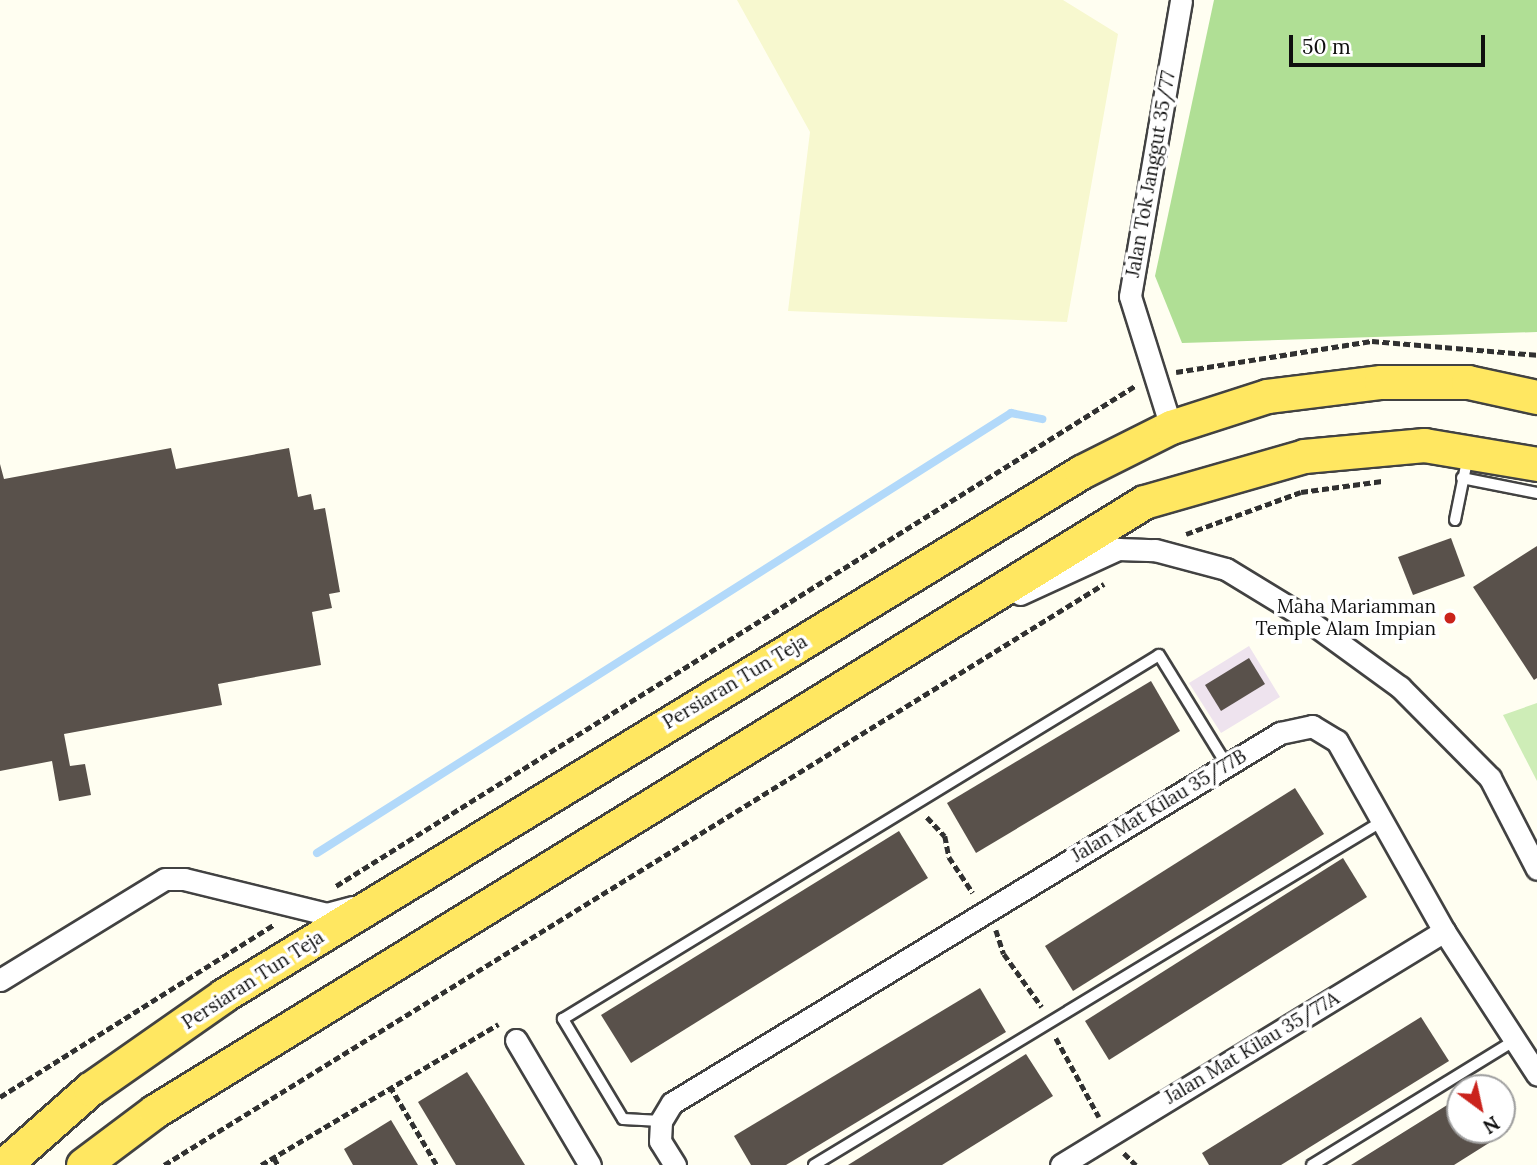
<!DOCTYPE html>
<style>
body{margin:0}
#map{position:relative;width:1537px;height:1165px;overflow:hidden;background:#fffef1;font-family:Lora,serif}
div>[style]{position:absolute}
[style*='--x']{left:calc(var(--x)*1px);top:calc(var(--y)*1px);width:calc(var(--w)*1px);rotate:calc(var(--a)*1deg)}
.industrial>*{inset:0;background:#eee3ee}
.farmland>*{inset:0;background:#f7f8cf}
.green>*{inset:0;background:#ceedb7}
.forest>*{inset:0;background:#b0df95}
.stream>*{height:8px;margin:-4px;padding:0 4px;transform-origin:4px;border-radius:4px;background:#b2d9fa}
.building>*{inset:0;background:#59514b}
.path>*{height:4.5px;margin-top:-2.25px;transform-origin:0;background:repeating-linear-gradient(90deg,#313131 0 7px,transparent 0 10.5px)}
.roads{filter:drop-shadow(2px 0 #424242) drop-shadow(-2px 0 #424242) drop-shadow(0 2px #424242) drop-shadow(0 -2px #424242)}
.lane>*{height:10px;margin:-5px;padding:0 5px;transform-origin:5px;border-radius:5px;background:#fff}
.street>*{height:21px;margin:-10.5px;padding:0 10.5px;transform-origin:10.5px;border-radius:10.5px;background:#fff}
.primary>*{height:33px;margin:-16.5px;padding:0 16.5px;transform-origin:16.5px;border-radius:16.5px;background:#ffe761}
.dots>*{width:19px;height:19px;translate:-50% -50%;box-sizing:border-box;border:4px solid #fff;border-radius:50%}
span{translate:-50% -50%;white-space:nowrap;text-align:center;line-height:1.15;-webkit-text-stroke:7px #fff;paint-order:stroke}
.street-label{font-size:19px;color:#0f0f0f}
.poi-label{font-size:19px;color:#0f0f0f}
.right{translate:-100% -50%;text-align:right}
.north{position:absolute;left:1446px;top:1074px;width:70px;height:70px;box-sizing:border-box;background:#fff;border:2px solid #9f9f9f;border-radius:50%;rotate:147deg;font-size:19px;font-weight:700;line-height:28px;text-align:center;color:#0f0f0f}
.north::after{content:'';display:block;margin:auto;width:24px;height:32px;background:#ca231c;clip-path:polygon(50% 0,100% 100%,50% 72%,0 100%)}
.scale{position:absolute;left:1289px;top:35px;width:196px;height:32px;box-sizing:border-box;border:4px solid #0f0f0f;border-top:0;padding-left:9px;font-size:21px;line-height:24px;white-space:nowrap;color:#0f0f0f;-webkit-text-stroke:5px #fff;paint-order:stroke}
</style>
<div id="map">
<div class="industrial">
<div style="clip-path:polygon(1249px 646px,1280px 697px,1221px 733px,1189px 683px)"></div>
</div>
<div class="farmland">
<div style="clip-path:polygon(737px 0,1063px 0,1118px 34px,1067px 322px,788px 311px,810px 132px)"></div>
</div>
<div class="green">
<div style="clip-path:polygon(1537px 703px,1537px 781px,1503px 715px)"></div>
</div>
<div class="forest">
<div style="clip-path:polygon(1214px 0,1537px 0,1537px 332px,1182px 343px,1155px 276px)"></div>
</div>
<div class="stream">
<div style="--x:317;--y:853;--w:822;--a:-32.37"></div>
<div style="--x:1011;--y:413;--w:32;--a:11"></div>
</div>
<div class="building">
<div style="clip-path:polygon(171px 448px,176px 469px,289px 448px,298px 497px,311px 494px,314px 510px,325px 508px,340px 592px,329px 594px,332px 608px,312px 612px,321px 665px,218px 684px,222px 705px,64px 734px,70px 766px,85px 764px,91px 795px,59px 801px,52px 761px,0 771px,0 464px,4px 479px)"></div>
<div style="clip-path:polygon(1451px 538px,1465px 576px,1413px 595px,1398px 557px)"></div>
<div style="clip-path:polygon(1537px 546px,1537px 678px,1534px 680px,1473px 587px)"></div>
<div style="clip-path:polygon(1249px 658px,1265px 684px,1221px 711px,1205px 685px)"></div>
<div style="clip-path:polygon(1151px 681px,1180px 731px,976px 853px,947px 803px)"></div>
<div style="clip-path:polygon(1295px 788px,1324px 834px,1073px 991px,1045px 946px)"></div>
<div style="clip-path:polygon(899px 831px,928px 878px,631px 1063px,601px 1015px)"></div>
<div style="clip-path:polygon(1343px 858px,1367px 897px,1109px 1060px,1085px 1021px)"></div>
<div style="clip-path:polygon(980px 988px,1006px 1032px,786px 1165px,751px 1165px,734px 1136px)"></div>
<div style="clip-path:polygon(1421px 1017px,1449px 1061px,1281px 1165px,1209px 1165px,1202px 1153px)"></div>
<div style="clip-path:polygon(1026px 1054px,1053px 1096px,942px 1165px,848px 1165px)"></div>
<div style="clip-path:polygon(467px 1072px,483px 1097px,525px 1165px,456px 1165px,418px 1102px)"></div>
<div style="clip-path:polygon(1460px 1097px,1460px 1130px,1502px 1130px,1502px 1122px,1508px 1131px,1454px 1165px,1351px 1165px)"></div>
<div style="clip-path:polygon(391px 1120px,418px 1165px,353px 1165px,344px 1149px)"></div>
</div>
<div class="path">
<div style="--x:1176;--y:372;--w:198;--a:-9"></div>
<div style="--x:1372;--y:341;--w:166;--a:4.8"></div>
<div style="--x:1186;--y:534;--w:122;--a:-20.1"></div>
<div style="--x:1301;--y:492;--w:82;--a:-7.7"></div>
<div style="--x:927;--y:817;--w:26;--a:47"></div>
<div style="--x:945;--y:836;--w:21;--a:79"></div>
<div style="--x:949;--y:857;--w:43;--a:56.3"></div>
<div style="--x:336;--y:886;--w:943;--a:-32.04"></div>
<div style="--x:996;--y:930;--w:25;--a:72"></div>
<div style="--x:1004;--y:954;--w:65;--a:54.4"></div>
<div style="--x:1056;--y:1038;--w:90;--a:61.4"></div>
<div style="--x:390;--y:1086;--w:92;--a:59.3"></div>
<div style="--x:0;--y:1097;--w:325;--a:-32.2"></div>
<div style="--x:1124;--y:1153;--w:17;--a:45"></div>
<div style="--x:274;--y:1158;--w:8;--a:60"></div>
<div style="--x:164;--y:1165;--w:1105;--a:-31.72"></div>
<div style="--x:261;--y:1165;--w:276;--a:-30.7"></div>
</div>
<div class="roads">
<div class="lane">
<div style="--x:1462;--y:478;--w:76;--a:11.3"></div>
<div style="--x:1455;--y:520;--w:65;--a:-78.5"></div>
<div style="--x:661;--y:1121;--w:38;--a:-177"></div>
<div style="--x:623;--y:1119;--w:117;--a:-121"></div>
<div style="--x:563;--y:1019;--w:698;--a:-31.41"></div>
<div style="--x:1159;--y:655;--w:129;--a:58.3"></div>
<div style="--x:814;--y:1165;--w:666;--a:-31.18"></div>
<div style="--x:1312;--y:1165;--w:238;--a:-31.6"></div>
</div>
<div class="street">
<div style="--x:1171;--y:427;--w:137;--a:-107.4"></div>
<div style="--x:1130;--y:296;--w:300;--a:-80.2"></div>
<div style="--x:1020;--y:594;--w:108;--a:-24.7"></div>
<div style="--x:1118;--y:549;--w:37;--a:2"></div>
<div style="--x:1155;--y:550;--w:73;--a:15"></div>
<div style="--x:1226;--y:569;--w:84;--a:31.4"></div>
<div style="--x:1298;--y:613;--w:126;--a:36"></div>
<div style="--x:1400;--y:687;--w:128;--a:45.3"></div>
<div style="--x:1490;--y:778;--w:102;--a:62.7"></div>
<div style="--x:0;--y:980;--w:193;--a:-31.5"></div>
<div style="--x:165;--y:879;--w:19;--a:0"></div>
<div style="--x:184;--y:879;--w:147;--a:13.8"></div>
<div style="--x:327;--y:914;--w:27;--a:-15"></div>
<div style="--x:516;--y:1040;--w:145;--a:59.4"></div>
<div style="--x:675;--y:1165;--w:28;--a:-122"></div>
<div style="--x:660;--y:1141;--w:20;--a:-87"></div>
<div style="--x:661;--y:1121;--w:21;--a:-59"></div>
<div style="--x:672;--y:1103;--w:712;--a:-31.32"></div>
<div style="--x:1280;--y:733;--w:33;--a:-12"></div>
<div style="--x:1312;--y:726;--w:29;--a:31"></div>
<div style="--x:1337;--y:741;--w:218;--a:60.6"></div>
<div style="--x:1444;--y:931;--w:171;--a:57"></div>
<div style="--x:1061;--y:1165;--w:449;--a:-31.4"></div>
</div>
<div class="primary">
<div style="--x:4;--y:1165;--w:115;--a:-41.5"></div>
<div style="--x:90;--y:1089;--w:164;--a:-35"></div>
<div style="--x:224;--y:995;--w:1004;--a:-31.39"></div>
<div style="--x:1081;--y:472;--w:101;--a:-26.6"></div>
<div style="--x:1171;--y:427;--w:101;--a:-17.9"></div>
<div style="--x:1267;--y:396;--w:115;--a:-7"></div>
<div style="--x:1381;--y:382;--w:87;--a:0"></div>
<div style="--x:1468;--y:382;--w:71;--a:12.3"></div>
<div style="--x:83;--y:1165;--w:90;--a:-36.9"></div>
<div style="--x:155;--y:1111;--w:1161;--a:-31.62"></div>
<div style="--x:1144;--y:502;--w:166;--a:-16"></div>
<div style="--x:1304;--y:456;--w:121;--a:-5.2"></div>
<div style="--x:1424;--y:445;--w:115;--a:9.5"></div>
</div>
</div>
<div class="dots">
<div style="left:1450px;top:618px;background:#ca231c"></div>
</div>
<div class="street-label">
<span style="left:1151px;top:174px;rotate:-80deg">Jalan Tok Janggut 35/77</span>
<span style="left:735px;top:682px;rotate:-31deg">Persiaran Tun Teja</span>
<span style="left:1159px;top:806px;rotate:-31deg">Jalan Mat Kilau 35/77B</span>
<span style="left:253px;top:980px;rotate:-33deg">Persiaran Tun Teja</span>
<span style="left:1252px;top:1048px;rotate:-31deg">Jalan Mat Kilau 35/77A</span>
</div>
<div class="poi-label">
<span class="right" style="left:1436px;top:618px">Maha Mariamman<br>Temple Alam Impian</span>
</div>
<div class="north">N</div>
<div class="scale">50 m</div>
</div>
